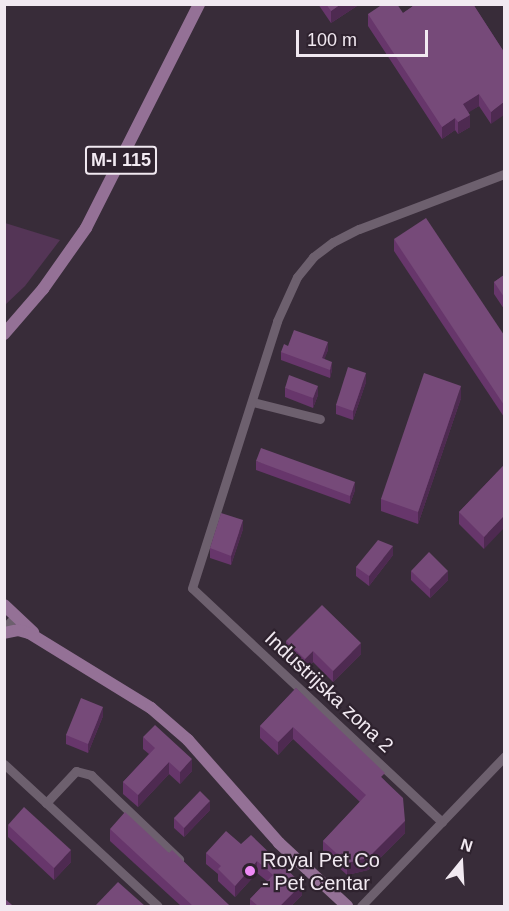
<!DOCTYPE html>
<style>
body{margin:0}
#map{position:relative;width:509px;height:911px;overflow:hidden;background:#382c39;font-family:Arial,sans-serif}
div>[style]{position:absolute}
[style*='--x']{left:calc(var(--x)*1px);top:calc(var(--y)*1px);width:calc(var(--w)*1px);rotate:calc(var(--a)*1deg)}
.green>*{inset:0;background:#543556}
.minor>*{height:9px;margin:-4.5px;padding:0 4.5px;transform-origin:4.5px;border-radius:4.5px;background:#6d606e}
.major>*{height:12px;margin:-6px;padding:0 6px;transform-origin:6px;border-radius:6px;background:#947196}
.wall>*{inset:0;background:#67366b}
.shaded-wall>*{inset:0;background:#4e2a51}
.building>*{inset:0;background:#764a79}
.dots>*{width:16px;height:16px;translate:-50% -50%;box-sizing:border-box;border:3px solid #2e222e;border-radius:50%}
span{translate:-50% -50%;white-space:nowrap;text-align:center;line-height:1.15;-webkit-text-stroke:4.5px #2e222e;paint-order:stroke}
.shield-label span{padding:2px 4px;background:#2e222e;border:2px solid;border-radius:4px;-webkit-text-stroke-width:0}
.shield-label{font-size:18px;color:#f1e9f1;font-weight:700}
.street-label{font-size:20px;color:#f1e9f1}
.poi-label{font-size:20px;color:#f1e9f1}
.left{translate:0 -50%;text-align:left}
.frame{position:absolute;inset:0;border:6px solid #f1e9f1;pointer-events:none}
.north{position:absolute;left:431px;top:833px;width:60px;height:60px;-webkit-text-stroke:4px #2e222e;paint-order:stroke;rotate:18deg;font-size:16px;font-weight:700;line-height:24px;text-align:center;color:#f1e9f1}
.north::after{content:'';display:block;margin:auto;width:21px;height:27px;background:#f1e9f1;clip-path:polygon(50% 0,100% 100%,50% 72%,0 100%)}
.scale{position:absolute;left:296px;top:30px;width:132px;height:27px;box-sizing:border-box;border:3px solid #f1e9f1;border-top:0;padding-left:8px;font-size:18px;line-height:21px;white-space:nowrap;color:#f1e9f1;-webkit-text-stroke:4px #2e222e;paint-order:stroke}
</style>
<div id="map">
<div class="green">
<div style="clip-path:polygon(5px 223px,60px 240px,25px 286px,5px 305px)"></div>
</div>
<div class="minor">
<div style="--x:253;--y:402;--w:69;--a:14.2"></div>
<div style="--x:4;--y:628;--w:16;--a:-45"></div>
<div style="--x:4;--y:764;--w:209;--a:42.7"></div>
<div style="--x:46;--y:803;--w:44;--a:-46.8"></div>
<div style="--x:76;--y:771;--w:16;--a:15"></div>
<div style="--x:91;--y:775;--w:122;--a:43.7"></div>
<div style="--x:442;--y:822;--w:342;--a:-136.9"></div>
<div style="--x:192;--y:588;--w:280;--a:-72.3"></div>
<div style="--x:277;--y:321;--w:48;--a:-65.6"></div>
<div style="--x:297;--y:277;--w:26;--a:-51"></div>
<div style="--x:313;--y:257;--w:25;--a:-37"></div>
<div style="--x:333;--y:242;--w:29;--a:-27"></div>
<div style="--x:359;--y:229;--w:155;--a:-20.8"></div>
<div style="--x:361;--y:906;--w:207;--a:-46.2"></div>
</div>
<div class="major">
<div style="--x:4;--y:334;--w:60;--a:-49.1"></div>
<div style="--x:43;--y:289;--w:75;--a:-54.8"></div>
<div style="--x:86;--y:228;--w:251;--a:-63.2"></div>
<div style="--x:4;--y:605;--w:40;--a:43"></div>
<div style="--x:4;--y:633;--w:14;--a:-12"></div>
<div style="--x:18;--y:630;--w:11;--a:15"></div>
<div style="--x:29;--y:633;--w:143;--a:31.6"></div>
<div style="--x:151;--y:708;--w:49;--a:40.9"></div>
<div style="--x:188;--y:740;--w:137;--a:48.5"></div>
<div style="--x:279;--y:843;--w:93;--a:42.8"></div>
</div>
<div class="wall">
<div style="clip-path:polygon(318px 4px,360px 4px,331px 23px)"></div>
<div style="clip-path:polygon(412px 4px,473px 4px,504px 52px,491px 124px,479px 106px,468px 112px,470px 127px,458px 134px,455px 130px,442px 139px,368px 26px,368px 14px,403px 13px,412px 7px)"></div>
<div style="clip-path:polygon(394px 239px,504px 335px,504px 417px,394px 251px)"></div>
<div style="clip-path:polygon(504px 275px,504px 309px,494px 294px,494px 282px)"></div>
<div style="clip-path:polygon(288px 346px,328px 350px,324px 359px,332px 370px,330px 378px,281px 360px,281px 352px)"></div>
<div style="clip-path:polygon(366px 382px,353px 420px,336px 414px,336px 405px)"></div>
<div style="clip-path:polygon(285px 388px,318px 395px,313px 408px,285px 397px)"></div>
<div style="clip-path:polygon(461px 398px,418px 524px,381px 511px,381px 499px)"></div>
<div style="clip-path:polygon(256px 461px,355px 490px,350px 504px,256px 470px)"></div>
<div style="clip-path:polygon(504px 465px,484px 549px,459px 524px,459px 512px)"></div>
<div style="clip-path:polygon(243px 529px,231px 565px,210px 558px,210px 548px)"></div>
<div style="clip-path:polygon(393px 555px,369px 586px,356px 576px,356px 567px)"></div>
<div style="clip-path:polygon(411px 571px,448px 580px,430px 598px,411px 580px)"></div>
<div style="clip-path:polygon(286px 641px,361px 654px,333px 682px,313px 662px,305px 670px,286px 652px)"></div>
<div style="clip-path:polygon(296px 688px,385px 781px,405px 833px,368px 870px,347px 875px,323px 853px,323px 841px,360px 802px,293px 739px,278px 755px,260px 738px,260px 726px)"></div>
<div style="clip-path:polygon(103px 716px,88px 753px,66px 744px,66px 735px)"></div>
<div style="clip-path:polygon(143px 737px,192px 771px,180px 784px,169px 774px,138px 807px,123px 794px,123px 782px,149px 754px,143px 749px)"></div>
<div style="clip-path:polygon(210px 810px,184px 837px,174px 828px,174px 818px)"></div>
<div style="clip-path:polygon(8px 825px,71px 862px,54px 880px,8px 837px)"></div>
<div style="clip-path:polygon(110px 829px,169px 853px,230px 906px,181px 906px,110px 841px)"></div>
<div style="clip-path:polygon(241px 844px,302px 895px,291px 906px,250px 906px,250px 899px,267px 881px,257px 873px,235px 897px,218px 881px,218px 874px,206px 864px,206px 853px)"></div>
</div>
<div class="shaded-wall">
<div style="clip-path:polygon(341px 4px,360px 4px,331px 23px,331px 11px)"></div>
<div style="clip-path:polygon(479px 94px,479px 106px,463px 116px,463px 104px)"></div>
<div style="clip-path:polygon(504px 102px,504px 115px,491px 124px,491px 112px)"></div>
<div style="clip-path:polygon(470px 115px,470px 127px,458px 134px,458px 122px)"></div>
<div style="clip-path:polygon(455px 118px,455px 130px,442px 139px,442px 127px)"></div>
<div style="clip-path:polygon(328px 342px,328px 350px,322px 366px,322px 358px)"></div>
<div style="clip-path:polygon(332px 362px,332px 370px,330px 378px,330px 370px)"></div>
<div style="clip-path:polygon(366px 373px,366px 382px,353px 420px,353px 411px)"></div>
<div style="clip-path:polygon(318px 386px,318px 395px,313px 408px,313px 398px)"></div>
<div style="clip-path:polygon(461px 386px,461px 398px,418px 524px,418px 512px)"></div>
<div style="clip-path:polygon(355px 482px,355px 490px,350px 504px,350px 496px)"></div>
<div style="clip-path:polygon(504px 516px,504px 528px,484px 549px,484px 537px)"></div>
<div style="clip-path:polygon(243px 520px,243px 529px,231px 565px,231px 556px)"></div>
<div style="clip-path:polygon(393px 546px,393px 555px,369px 586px,369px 576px)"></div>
<div style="clip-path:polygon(448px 571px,448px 580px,430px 598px,430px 589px)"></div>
<div style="clip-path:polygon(361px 643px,361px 654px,333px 682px,333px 671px)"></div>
<div style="clip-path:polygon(313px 651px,313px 662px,305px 670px,305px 659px)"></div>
<div style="clip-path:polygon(103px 707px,103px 716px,88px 753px,88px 744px)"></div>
<div style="clip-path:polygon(293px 727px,293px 739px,278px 755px,278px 742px)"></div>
<div style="clip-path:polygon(192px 759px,192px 771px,180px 784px,180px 772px)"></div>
<div style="clip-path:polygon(169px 762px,169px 774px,138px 807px,138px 795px)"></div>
<div style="clip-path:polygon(210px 801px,210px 810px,184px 837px,184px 828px)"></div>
<div style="clip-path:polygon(405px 821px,405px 833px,368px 870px,347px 875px,347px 863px)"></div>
<div style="clip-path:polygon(71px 850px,71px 862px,54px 880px,54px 868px)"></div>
<div style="clip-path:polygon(257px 861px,257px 873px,235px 897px,235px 886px)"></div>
<div style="clip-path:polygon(302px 884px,302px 895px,291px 906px,280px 906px)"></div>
</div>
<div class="building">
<div style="clip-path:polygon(326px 4px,341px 4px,331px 11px)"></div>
<div style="clip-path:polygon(383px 4px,397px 4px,403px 13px,416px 4px,473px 4px,504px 52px,504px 102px,491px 112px,479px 94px,463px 104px,470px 115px,458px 122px,455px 118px,442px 127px,368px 14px)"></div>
<div style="clip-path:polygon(426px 218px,504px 335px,504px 405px,394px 239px)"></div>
<div style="clip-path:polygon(504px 275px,504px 297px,494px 282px)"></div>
<div style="clip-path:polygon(294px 330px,328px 342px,322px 358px,332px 362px,330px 370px,281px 352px,284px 344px,288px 346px)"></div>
<div style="clip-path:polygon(348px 367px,366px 373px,353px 411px,336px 405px)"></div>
<div style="clip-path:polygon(424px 373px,461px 386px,418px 512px,381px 499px)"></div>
<div style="clip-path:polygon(289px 375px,318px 386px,313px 398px,285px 388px)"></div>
<div style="clip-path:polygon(261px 448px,355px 482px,350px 496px,256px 461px)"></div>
<div style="clip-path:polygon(504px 465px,504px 516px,484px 537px,459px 512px)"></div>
<div style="clip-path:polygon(221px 513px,243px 520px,231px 556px,210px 548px)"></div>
<div style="clip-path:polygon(378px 540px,393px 546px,369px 576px,356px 567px)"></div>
<div style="clip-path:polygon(429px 552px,448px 571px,430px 589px,411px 571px)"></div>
<div style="clip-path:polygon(322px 605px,361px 643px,333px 671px,313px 651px,305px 659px,286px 641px)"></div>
<div style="clip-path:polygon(296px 688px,385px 773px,381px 777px,403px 798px,405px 821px,368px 858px,347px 863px,323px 841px,366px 795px,293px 727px,278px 742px,260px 726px)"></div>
<div style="clip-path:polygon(81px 698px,103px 707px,88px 744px,66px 735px)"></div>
<div style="clip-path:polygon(155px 725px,192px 759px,180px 772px,169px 762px,138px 795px,123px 782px,155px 748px,143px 737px)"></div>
<div style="clip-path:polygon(200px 791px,210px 801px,184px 828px,174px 818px)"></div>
<div style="clip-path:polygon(24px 807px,71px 850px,54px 868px,8px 825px)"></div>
<div style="clip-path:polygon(125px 812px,169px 853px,172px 850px,230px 906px,193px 906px,110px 829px)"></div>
<div style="clip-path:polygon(226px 831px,241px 844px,251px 835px,302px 884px,280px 906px,258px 906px,250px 899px,273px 875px,257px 861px,235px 886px,218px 869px,221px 866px,206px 853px)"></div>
<div style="clip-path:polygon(118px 882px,145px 906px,95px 906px)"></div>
<div style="clip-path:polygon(4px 898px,12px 905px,11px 906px,4px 906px)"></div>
</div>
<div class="dots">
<div style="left:250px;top:871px;background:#ef8bf7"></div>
</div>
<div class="shield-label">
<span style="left:121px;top:160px">M-I 115</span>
</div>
<div class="street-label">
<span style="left:329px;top:692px;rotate:43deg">Industrijska zona 2</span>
</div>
<div class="poi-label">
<span class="left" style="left:262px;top:872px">Royal Pet Co<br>- Pet Centar</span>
</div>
<div class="frame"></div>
<div class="north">N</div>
<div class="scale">100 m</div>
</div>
